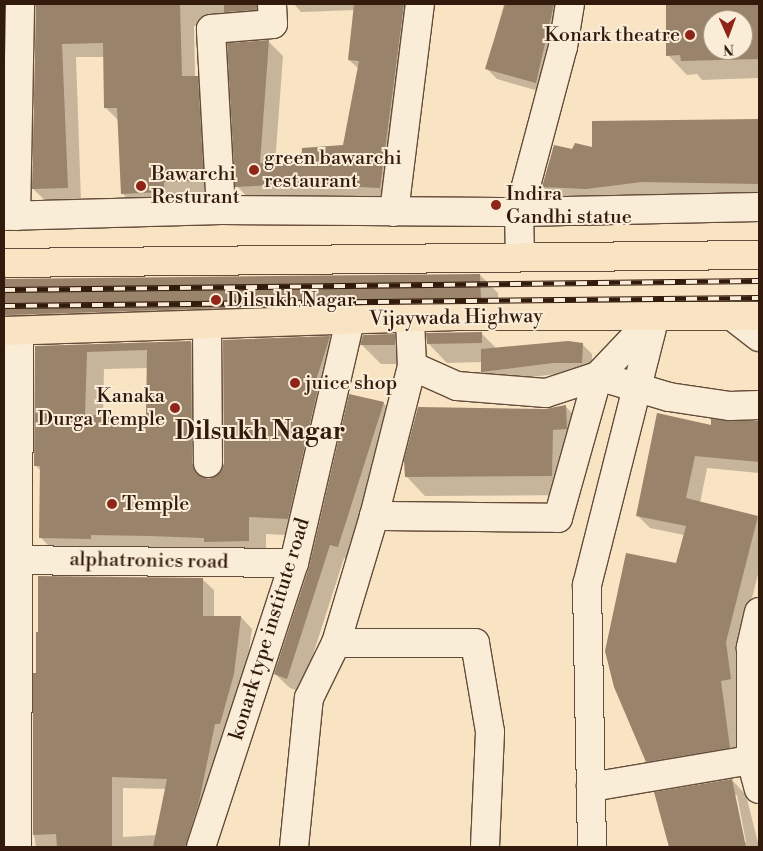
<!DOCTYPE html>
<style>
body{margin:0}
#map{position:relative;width:763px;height:851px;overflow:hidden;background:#f8e3c2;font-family:"Libre Bodoni",serif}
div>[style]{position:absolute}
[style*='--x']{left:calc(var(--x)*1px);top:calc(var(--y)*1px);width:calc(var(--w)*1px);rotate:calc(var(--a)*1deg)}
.shadow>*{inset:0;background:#0003}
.building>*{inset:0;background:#99836b}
.roads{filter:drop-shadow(1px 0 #644c3a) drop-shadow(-1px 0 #644c3a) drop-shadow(0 1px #644c3a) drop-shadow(0 -1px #644c3a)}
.minor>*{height:28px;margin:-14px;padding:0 14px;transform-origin:14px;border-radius:14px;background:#faedd7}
.highway>*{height:28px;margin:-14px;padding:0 14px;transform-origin:14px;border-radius:14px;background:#f8e3c2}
.rail>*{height:5.5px;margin-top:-2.75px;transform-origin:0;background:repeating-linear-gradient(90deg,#faedd7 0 11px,#321a0d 0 22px);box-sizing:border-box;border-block:1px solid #321a0d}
.dots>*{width:14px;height:14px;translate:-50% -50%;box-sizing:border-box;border:2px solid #faedd7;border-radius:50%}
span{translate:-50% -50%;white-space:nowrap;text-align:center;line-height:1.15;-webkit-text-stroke:4px #faedd7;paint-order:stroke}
.poi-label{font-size:20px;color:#321a0d}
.right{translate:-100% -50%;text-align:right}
.left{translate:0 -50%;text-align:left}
.street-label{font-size:20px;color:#321a0d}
.district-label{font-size:25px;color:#321a0d;font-weight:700}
.frame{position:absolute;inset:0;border:5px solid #321a0d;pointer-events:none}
.north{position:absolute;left:703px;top:10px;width:50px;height:50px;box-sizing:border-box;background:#faedd7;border:1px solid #aa9986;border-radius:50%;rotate:178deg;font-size:14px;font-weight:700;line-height:20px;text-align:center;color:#321a0d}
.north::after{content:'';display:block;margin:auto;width:18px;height:22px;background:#8f2418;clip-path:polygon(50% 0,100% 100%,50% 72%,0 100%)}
</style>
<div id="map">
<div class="shadow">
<div style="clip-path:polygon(4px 4px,8px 4px,4px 27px)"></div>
<div style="clip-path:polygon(35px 4px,283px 4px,270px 23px,194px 26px,195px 77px,212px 91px,217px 195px,177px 196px,178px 206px,136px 208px,122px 193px,119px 121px,105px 107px,104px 57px,76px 57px,81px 202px,48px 203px,33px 189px,38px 58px)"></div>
<div style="clip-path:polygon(294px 4px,405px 4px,419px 18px,395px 202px,251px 201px,237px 186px,268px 41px,283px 56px,275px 164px,302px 165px,344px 146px,359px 69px,349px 60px,355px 10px,301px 12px)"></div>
<div style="clip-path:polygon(504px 4px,567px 4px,546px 93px,497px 79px,487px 69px)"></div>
<div style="clip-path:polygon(evenodd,667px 4px,759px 4px,759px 78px,702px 80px,697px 74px,687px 75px,668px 55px,667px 4px,713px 20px,743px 20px,743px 50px,713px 50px,713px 20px)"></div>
<div style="clip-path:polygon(593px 122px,759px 123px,759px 198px,558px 202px,543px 187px,573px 151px,593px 149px)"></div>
<div style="clip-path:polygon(4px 274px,7px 280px,480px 275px,498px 293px,499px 318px,14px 335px,20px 558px,4px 559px)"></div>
<div style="clip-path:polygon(481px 333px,497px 349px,582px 344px,592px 354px,592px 372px,564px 373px,492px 382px,482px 372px,482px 362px,447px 363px,428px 343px)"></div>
<div style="clip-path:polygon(394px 335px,414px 355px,414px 364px,381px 364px,362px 345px)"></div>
<div style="clip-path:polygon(evenodd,330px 337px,347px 355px,305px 536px,266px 534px,266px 558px,58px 555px,40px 537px,42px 472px,35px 465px,36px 347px,191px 342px,209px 359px,209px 480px,222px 472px,225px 463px,224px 341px,330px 337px,148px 368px,147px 418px,103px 417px,104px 369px,148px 368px)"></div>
<div style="clip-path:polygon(383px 403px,397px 417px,352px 561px,344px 558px,301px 692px,290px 688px,275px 674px)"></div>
<div style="clip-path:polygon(566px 407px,585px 426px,571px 495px,425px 496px,406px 476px,545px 410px)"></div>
<div style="clip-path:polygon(712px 420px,759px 421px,759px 473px,707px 468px,700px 503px,759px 519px,759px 570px,738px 655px,747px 759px,660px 774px,647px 761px,677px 565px,684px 535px,650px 528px,638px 516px,712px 426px)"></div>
<div style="clip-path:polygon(evenodd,202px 579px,214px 590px,214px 617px,241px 617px,252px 629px,244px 685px,200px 847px,36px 847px,34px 835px,202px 579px,123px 788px,166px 789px,157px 835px,123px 837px,123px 788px)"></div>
<div style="clip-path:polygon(4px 591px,6px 592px,4px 785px)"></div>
<div style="clip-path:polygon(evenodd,732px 780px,746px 795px,759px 847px,671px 847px,656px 793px,732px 780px,734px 795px,737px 795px,746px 842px,744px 842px,734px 795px)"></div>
</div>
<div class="building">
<div style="clip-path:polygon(36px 4px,180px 4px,182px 76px,198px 76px,204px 181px,164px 182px,164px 192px,121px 194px,117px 108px,104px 108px,103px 43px,62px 44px,68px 188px,32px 189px)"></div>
<div style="clip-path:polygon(224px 4px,257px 4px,257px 10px,224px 12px)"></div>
<div style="clip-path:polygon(354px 4px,404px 4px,380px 188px,297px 184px,235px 187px,227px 43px,269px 40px,260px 163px,301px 164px,302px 148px,343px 145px,359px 61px,348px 60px)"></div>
<div style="clip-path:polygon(505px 4px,554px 4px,536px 83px,485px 69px)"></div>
<div style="clip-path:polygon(evenodd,666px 4px,759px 4px,759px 59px,681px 61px,680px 55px,666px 56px,666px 4px,713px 20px,743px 20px,743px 50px,713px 50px,713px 20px)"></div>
<div style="clip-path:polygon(759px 119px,759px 184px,642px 182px,586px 189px,542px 187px,554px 145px,572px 149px,575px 143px,592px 147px,592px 121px)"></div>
<div style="clip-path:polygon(480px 274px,481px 300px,4px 315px,4px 279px)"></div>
<div style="clip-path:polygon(482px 332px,482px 343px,427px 344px,426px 333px)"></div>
<div style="clip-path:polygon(395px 334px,395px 345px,360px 345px,363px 335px)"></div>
<div style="clip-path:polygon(evenodd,330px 336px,314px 387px,318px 388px,288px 519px,249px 517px,249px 541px,204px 542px,204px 538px,149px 536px,91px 535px,91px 539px,39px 538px,40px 466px,34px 466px,35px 346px,191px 341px,192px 463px,200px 476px,209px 479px,221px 471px,224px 463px,223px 340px,330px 336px,147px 350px,146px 416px,85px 415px,87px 352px,147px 350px)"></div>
<div style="clip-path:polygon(568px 341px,583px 343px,582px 363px,553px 363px,481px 372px,481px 349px)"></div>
<div style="clip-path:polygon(349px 394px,384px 402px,338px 547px,330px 545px,287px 679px,274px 674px,309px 567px)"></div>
<div style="clip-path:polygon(566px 405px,567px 429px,553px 430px,552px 476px,405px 477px,404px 460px,418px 407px,545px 409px)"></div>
<div style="clip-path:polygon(657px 413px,711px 425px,711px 419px,759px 421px,759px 462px,695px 456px,686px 498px,758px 516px,726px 642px,731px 679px,721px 681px,730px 748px,646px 762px,614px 687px,605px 651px,626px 553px,676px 563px,686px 526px,636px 516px)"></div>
<div style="clip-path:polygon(38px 576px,203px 578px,203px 616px,241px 616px,234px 674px,220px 724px,215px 724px,199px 802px,185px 847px,153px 847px,167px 779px,112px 777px,112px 847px,57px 847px,56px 834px,33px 835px,33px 673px,36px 673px,36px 632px,38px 632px)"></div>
<div style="clip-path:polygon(732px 779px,746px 847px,669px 847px,654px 792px)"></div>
</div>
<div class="roads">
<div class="minor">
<div style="--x:221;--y:210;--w:181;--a:-93.2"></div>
<div style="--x:211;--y:29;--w:62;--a:-4.6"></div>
<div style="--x:273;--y:24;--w:20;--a:-93"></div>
<div style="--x:394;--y:212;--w:210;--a:-82.9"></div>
<div style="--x:4;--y:216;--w:217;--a:-1.6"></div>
<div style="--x:221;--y:210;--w:298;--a:0.4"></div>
<div style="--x:519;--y:212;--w:240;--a:-1.2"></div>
<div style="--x:16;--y:216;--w:212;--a:-88.9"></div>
<div style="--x:520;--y:257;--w:45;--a:-91.3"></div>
<div style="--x:519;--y:212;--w:171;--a:-75.1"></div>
<div style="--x:563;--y:47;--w:44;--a:-80.8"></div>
<div style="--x:732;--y:316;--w:34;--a:38"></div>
<div style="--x:410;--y:319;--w:47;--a:87.6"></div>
<div style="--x:412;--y:366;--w:49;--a:24"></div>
<div style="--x:457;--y:386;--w:89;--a:4.5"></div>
<div style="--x:546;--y:393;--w:55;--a:-18.1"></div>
<div style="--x:598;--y:376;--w:81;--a:-46.5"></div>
<div style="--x:207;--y:325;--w:138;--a:89.6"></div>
<div style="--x:412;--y:366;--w:155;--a:104.2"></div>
<div style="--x:374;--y:516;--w:184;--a:0.6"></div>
<div style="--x:558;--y:518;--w:148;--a:-74.3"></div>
<div style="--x:598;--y:376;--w:74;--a:16.5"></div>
<div style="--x:669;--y:397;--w:62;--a:8.4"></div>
<div style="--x:730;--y:406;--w:29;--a:-2"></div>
<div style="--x:4;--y:560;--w:290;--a:0.6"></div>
<div style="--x:759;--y:612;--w:37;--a:103"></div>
<div style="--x:751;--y:648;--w:112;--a:90"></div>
<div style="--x:751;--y:760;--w:30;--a:75"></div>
<div style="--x:336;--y:643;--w:139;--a:0"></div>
<div style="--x:475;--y:643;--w:90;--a:80.4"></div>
<div style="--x:490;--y:732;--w:115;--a:92.5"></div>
<div style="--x:591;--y:787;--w:162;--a:-9.6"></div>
<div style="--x:17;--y:847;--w:516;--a:-89.78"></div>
<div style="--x:201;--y:847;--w:299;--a:-71.9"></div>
<div style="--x:294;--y:563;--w:249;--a:-77"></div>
<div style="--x:294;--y:847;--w:150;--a:-84.3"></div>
<div style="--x:309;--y:698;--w:61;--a:-63.9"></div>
<div style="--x:336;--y:643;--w:133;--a:-73.3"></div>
<div style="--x:592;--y:847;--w:262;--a:-91.1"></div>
<div style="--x:587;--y:585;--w:277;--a:-75.8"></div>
</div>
<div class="highway">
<div style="--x:4;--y:263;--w:755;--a:-0.61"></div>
<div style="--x:4;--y:331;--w:460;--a:-1.9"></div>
<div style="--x:464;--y:316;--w:295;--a:0"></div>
</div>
</div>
<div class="rail">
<div style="--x:4;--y:290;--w:755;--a:-0.68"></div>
<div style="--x:4;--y:306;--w:755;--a:-0.61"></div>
</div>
<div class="dots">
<div style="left:690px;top:35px;background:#8f2418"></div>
<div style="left:254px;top:170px;background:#8f2418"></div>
<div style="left:141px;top:186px;background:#8f2418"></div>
<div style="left:496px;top:205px;background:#8f2418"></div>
<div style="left:216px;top:300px;background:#8f2418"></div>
<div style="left:295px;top:383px;background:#8f2418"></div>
<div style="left:175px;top:408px;background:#8f2418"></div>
<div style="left:112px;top:504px;background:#8f2418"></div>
</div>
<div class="poi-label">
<span class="right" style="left:680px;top:35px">Konark theatre</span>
<span class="left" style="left:264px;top:170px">green bawarchi<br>restaurant</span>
<span class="left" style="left:151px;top:186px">Bawarchi<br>Resturant</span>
<span class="left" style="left:506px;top:206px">Indira<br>Gandhi statue</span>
<span class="left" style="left:227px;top:300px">Dilsukh Nagar</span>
<span class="left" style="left:305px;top:383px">juice shop</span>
<span class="right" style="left:165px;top:408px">Kanaka<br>Durga Temple</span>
<span class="left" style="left:122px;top:504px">Temple</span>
</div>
<div class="street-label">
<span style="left:456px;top:318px;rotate:-1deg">Vijaywada Highway</span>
<span style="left:149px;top:561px;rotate:1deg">alphatronics road</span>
<span style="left:270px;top:629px;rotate:-73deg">konark type institute road</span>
</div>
<div class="district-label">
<span style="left:260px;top:432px">Dilsukh Nagar</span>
</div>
<div class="frame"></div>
<div class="north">N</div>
</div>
